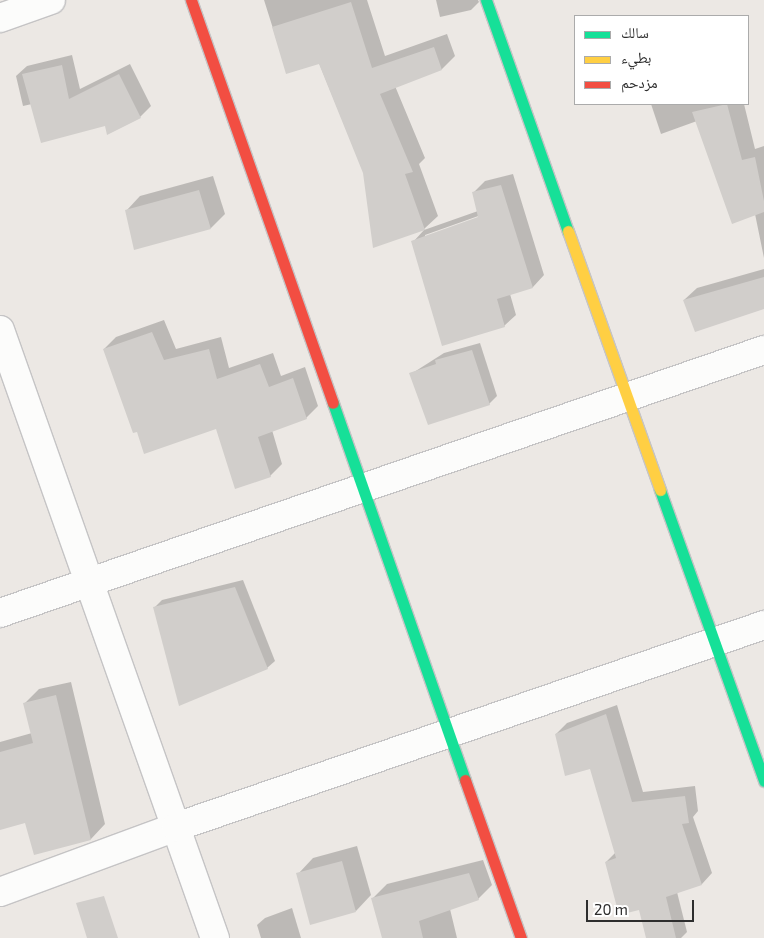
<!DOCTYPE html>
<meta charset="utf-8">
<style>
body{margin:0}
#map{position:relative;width:764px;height:938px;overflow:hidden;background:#ece8e4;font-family:"Exo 2","Noto Naskh Arabic",sans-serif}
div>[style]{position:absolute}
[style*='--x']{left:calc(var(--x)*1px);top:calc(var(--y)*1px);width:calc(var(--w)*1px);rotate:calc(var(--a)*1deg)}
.shadow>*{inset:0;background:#0003}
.building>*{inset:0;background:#d1cecb}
.roads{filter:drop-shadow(1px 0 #c5c4c5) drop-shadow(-1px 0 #c5c4c5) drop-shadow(0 1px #c5c4c5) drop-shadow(0 -1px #c5c4c5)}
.street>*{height:28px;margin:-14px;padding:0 14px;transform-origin:14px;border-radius:14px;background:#fcfcfb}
.fast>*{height:11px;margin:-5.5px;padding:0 5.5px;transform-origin:5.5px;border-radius:5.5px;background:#16e098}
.slow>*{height:11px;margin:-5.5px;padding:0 5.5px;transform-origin:5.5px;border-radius:5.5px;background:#ffcf43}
.jam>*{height:11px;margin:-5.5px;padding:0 5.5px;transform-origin:5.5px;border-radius:5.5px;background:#f24e42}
span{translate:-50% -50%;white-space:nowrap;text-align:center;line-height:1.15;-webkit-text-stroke:4px #fff;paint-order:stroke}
.legend{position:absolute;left:574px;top:15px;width:175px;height:90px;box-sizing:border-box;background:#fff;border:1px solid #ababab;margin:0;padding:6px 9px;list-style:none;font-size:15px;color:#2e2e2e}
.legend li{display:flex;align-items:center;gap:10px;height:25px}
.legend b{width:25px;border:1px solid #ababab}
.scale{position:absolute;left:586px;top:900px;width:108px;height:22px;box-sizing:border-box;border:2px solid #2e2e2e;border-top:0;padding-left:6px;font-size:15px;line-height:18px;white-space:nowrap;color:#2e2e2e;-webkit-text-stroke:4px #fff;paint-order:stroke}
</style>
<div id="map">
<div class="shadow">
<div style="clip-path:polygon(264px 0,367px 0,385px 56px,447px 34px,455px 56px,442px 69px,395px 86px,425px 158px,419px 164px,438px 216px,424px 229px,364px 173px,319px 63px,287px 73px)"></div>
<div style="clip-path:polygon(436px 0,478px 0,479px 2px,471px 10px,440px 17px)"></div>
<div style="clip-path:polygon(72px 55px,80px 89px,130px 64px,151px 106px,140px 117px,106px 124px,32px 104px,23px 106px,16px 76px,27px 66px)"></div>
<div style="clip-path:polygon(651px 104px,744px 104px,755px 149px,764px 146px,764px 258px,755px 214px,697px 121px,661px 134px)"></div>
<div style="clip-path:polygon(evenodd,513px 174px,544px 275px,533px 287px,510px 294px,516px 315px,504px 326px,413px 242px,424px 230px,478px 211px,474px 192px,485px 181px,513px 174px,484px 214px,485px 216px,425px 238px,425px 235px,484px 214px)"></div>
<div style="clip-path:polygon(213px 176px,225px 214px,211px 228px,135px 248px,126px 211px,140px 196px)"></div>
<div style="clip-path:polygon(764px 269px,764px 308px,684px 300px,697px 288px)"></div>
<div style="clip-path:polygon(164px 320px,176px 349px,221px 337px,229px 368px,273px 353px,281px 376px,305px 367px,318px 406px,306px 418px,272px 430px,282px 464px,270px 476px,217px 428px,137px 430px,104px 349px,116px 337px)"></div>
<div style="clip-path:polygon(480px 343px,497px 396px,489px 404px,411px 374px,444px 353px)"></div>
<div style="clip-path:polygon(243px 580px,275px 661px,267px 668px,154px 608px,162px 600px)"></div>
<div style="clip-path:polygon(71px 682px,105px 824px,91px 839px,35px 854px,26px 821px,0 829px,0 742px,32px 733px,25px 703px,39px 689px)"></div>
<div style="clip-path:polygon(617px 705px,643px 792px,695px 786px,698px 811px,693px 817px,712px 873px,702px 884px,677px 892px,687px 932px,681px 938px,648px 938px,640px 908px,606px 862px,616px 852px,591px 768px,556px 734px,567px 723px)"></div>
<div style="clip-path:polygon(357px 846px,371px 895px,356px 911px,298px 874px,313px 858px)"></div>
<div style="clip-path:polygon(483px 860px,492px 885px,478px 899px,450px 909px,457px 938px,383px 938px,373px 898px,387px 884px)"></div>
<div style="clip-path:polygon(292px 908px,301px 938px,261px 938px,257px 925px,265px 918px)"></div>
</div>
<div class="building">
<div style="clip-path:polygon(351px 2px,372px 68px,434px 47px,442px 70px,380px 94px,413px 172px,405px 174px,425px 230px,373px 248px,363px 173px,319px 64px,286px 74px,272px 27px)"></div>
<div style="clip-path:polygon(62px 65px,69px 99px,119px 74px,141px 118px,107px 135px,105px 126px,41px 143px,22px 74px)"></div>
<div style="clip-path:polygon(727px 104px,742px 160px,755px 157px,764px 201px,764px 212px,732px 224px,692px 112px)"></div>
<div style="clip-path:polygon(501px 185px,533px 288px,497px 299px,505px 327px,442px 346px,411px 241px,478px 217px,472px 192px)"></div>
<div style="clip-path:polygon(199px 190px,211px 229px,134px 250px,125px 210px)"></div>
<div style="clip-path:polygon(764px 277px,764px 309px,695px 332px,683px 300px)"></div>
<div style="clip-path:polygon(152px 332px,164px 360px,209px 349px,217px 379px,260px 364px,269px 387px,293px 378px,307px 419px,258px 437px,271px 477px,235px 489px,216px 429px,144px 454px,137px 432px,133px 433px,103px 349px)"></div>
<div style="clip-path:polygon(472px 350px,490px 405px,428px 425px,409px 373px,436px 364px,435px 360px)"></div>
<div style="clip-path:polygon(235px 587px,268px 669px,179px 706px,153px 607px)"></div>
<div style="clip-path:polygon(56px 695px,91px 840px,34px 855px,25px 823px,0 830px,0 752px,33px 743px,23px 703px)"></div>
<div style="clip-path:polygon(606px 714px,632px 802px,685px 796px,689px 823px,682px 824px,702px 885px,666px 897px,676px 938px,646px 938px,639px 910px,619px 915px,605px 862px,616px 858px,590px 769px,565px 776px,555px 734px)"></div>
<div style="clip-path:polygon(342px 861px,356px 912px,310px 925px,296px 873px)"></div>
<div style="clip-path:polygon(469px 873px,479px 900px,419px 921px,423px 938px,382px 938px,371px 898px)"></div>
<div style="clip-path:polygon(104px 896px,118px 938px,87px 938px,76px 903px)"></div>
</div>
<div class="roads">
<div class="street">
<div style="--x:0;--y:18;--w:54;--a:-19.4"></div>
<div style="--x:0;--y:330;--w:645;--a:70.53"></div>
<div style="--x:0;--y:613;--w:808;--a:-19"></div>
<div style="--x:0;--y:892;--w:188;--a:-20.3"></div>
<div style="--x:176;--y:827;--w:622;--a:-18.96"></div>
</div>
<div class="fast">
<div style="--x:486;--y:0;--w:245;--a:70.5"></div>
<div style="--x:333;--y:403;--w:399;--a:70.7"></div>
<div style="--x:660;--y:490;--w:309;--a:70.3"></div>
</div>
<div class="slow">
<div style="--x:568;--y:231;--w:275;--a:70.4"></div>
</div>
<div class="jam">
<div style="--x:191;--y:0;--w:427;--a:70.6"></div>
<div style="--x:465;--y:780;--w:168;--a:70.5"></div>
</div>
</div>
<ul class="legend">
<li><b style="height:6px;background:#16e098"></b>سالك</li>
<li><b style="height:6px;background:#ffcf43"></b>بطيء</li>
<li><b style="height:6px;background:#f24e42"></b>مزدحم</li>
</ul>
<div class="scale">20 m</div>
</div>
